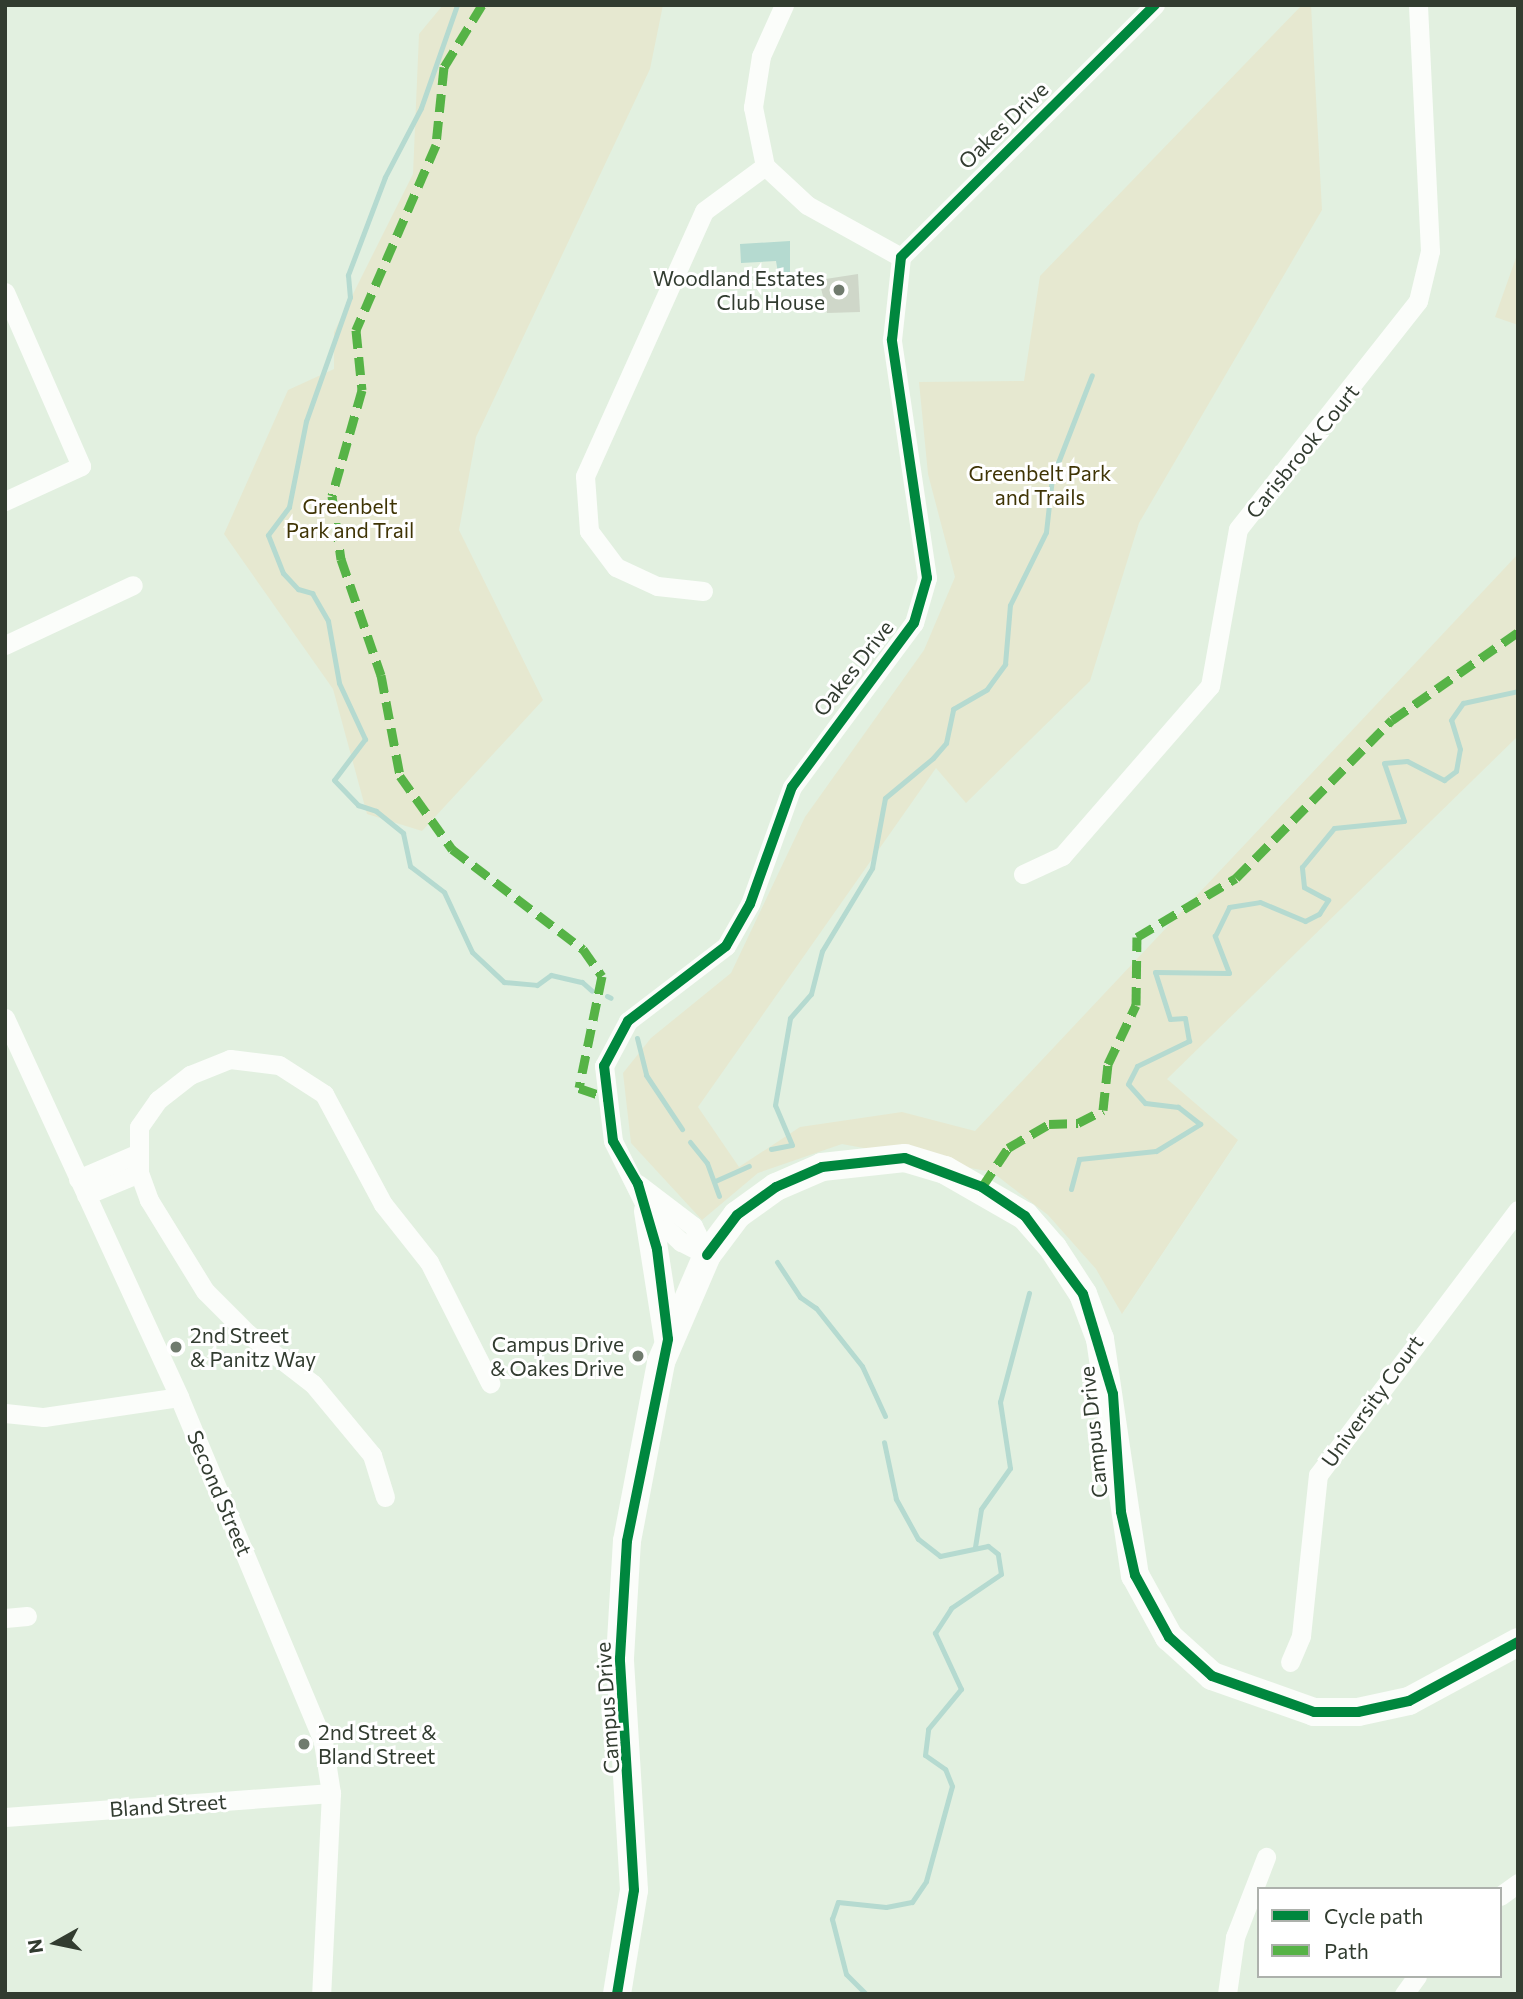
<!DOCTYPE html>
<style>
body{margin:0}
#map{position:relative;width:1523px;height:1999px;overflow:hidden;background:#e2f0e0;font-family:Commissioner,sans-serif}
div>[style]{position:absolute}
[style*='--x']{left:calc(var(--x)*1px);top:calc(var(--y)*1px);width:calc(var(--w)*1px);rotate:calc(var(--a)*1deg)}
.green>*{inset:0;background:#e6e8d0}
.water>*{inset:0;background:#b5dad0}
.stream>*{height:5px;margin:-2.5px;padding:0 2.5px;transform-origin:2.5px;border-radius:2.5px;background:#b5dad0}
.building>*{inset:0;background:#cfd7c9}
.street>*{height:19px;margin:-9.5px;padding:0 9.5px;transform-origin:9.5px;border-radius:9.5px;background:#fbfdfa}
.secondary>*{height:28px;margin:-14px;padding:0 14px;transform-origin:14px;border-radius:14px;background:#fbfdfa}
.quiet>*{height:9px;margin-top:-4.5px;transform-origin:0;background:repeating-linear-gradient(90deg,#56b346 0 18px,transparent 0 27px)}
.cycleway>*{height:10px;margin:-5px;padding:0 5px;transform-origin:5px;border-radius:5px;background:#00873e}
.dots>*{width:19px;height:19px;translate:-50% -50%;box-sizing:border-box;border:4px solid #fff;border-radius:50%}
span{translate:-50% -50%;white-space:nowrap;text-align:center;line-height:1.15;-webkit-text-stroke:6px #fff;paint-order:stroke}
.street-label{font-size:21px;color:#323c30}
.poi-label{font-size:21px;color:#323c30}
.right{translate:-100% -50%;text-align:right}
.left{translate:0 -50%;text-align:left}
.park-label{font-size:21px;color:#3f3405}
.frame{position:absolute;inset:0;border:7px solid #323c30;pointer-events:none}
.legend{position:absolute;left:1257px;top:1887px;width:245px;height:91px;box-sizing:border-box;background:#fff;border:2px solid #adb1ac;margin:0;padding:9px 12px;list-style:none;font-size:21px;color:#323c30}
.legend li{display:flex;align-items:center;gap:14px;height:35px}
.legend b{width:35px;border:2px solid #adb1ac}
.north{position:absolute;left:21px;top:1908px;width:70px;height:70px;-webkit-text-stroke:5px #fff;paint-order:stroke;rotate:261deg;font-size:19px;font-weight:700;line-height:28px;text-align:center;color:#323c30}
.north::after{content:'';display:block;margin:auto;width:24px;height:32px;background:#323c30;clip-path:polygon(50% 0,100% 100%,50% 72%,0 100%)}
</style>
<div id="map">
<div class="green">
<div style="clip-path:polygon(443px 5px,663px 5px,650px 69px,476px 437px,459px 530px,543px 700px,422px 831px,367px 814px,333px 689px,224px 534px,288px 390px,334px 369px,334px 332px,413px 174px,419px 34px)"></div>
<div style="clip-path:polygon(1302px 5px,1311px 5px,1322px 210px,1139px 523px,1090px 681px,966px 803px,936px 768px,698px 1107px,739px 1167px,800px 1127px,902px 1112px,975px 1131px,1518px 554px,1518px 736px,1167px 1079px,1238px 1140px,1122px 1314px,1096px 1269px,1048px 1215px,992px 1172px,842px 1144px,758px 1173px,702px 1220px,631px 1143px,623px 1073px,651px 1038px,731px 973px,805px 817px,924px 650px,955px 577px,928px 474px,919px 382px,1024px 381px,1040px 276px)"></div>
<div style="clip-path:polygon(1518px 252px,1518px 325px,1495px 317px)"></div>
</div>
<div class="water">
<div style="clip-path:polygon(790px 241px,790px 272px,778px 273px,776px 261px,741px 263px,740px 244px)"></div>
</div>
<div class="stream">
<div style="--x:457;--y:5;--w:109;--a:109.3"></div>
<div style="--x:421;--y:108;--w:78;--a:117.6"></div>
<div style="--x:385;--y:177;--w:105;--a:110.7"></div>
<div style="--x:348;--y:275;--w:22;--a:85"></div>
<div style="--x:350;--y:297;--w:132;--a:109.5"></div>
<div style="--x:306;--y:421;--w:88;--a:101.2"></div>
<div style="--x:289;--y:507;--w:35;--a:127"></div>
<div style="--x:268;--y:535;--w:41;--a:68.5"></div>
<div style="--x:283;--y:573;--w:22;--a:47"></div>
<div style="--x:298;--y:589;--w:15;--a:16"></div>
<div style="--x:312;--y:593;--w:32;--a:60"></div>
<div style="--x:328;--y:621;--w:63;--a:79.9"></div>
<div style="--x:339;--y:683;--w:62;--a:65.1"></div>
<div style="--x:365;--y:739;--w:51;--a:127.1"></div>
<div style="--x:334;--y:780;--w:35;--a:46"></div>
<div style="--x:358;--y:805;--w:19;--a:18"></div>
<div style="--x:376;--y:811;--w:35;--a:39"></div>
<div style="--x:403;--y:833;--w:34;--a:78"></div>
<div style="--x:410;--y:866;--w:43;--a:37.4"></div>
<div style="--x:444;--y:892;--w:66;--a:65"></div>
<div style="--x:472;--y:952;--w:44;--a:43.2"></div>
<div style="--x:504;--y:982;--w:33;--a:5"></div>
<div style="--x:537;--y:985;--w:17;--a:-36"></div>
<div style="--x:551;--y:975;--w:32;--a:13"></div>
<div style="--x:582;--y:982;--w:13;--a:42"></div>
<div style="--x:607;--y:996;--w:4;--a:27"></div>
<div style="--x:637;--y:1038;--w:38;--a:76"></div>
<div style="--x:646;--y:1075;--w:65;--a:56.3"></div>
<div style="--x:690;--y:1142;--w:27;--a:51"></div>
<div style="--x:707;--y:1163;--w:35;--a:70"></div>
<div style="--x:771;--y:1149;--w:21;--a:-11"></div>
<div style="--x:792;--y:1145;--w:43;--a:-113"></div>
<div style="--x:775;--y:1105;--w:88;--a:-80.2"></div>
<div style="--x:790;--y:1018;--w:32;--a:-49"></div>
<div style="--x:811;--y:994;--w:44;--a:-75.7"></div>
<div style="--x:822;--y:951;--w:97;--a:-58.9"></div>
<div style="--x:872;--y:868;--w:71;--a:-79.5"></div>
<div style="--x:885;--y:798;--w:62;--a:-39.8"></div>
<div style="--x:933;--y:758;--w:20;--a:-49"></div>
<div style="--x:946;--y:743;--w:35;--a:-78"></div>
<div style="--x:953;--y:709;--w:39;--a:-30"></div>
<div style="--x:987;--y:689;--w:31;--a:-54"></div>
<div style="--x:1005;--y:664;--w:59;--a:-85.2"></div>
<div style="--x:1010;--y:605;--w:81;--a:-63.7"></div>
<div style="--x:1046;--y:532;--w:54;--a:-83.7"></div>
<div style="--x:1052;--y:478;--w:110;--a:-68.8"></div>
<div style="--x:715;--y:1181;--w:37;--a:-24"></div>
<div style="--x:1071;--y:1189;--w:31;--a:-75"></div>
<div style="--x:1079;--y:1159;--w:77;--a:-5.9"></div>
<div style="--x:1156;--y:1151;--w:52;--a:-31.5"></div>
<div style="--x:1200;--y:1124;--w:28;--a:-142"></div>
<div style="--x:1178;--y:1107;--w:33;--a:-173"></div>
<div style="--x:1145;--y:1103;--w:25;--a:-132"></div>
<div style="--x:1128;--y:1084;--w:20;--a:-63"></div>
<div style="--x:1137;--y:1066;--w:58;--a:-25.7"></div>
<div style="--x:1189;--y:1041;--w:23;--a:-100"></div>
<div style="--x:1185;--y:1018;--w:15;--a:176"></div>
<div style="--x:1170;--y:1019;--w:49;--a:-107.7"></div>
<div style="--x:1155;--y:972;--w:74;--a:0.8"></div>
<div style="--x:1229;--y:973;--w:40;--a:-111"></div>
<div style="--x:1215;--y:936;--w:32;--a:-64"></div>
<div style="--x:1229;--y:907;--w:31;--a:-9"></div>
<div style="--x:1260;--y:902;--w:49;--a:22.9"></div>
<div style="--x:1305;--y:921;--w:16;--a:-27"></div>
<div style="--x:1319;--y:914;--w:17;--a:-57"></div>
<div style="--x:1328;--y:900;--w:27;--a:-152"></div>
<div style="--x:1304;--y:887;--w:20;--a:-96"></div>
<div style="--x:1302;--y:867;--w:50;--a:-50.6"></div>
<div style="--x:1334;--y:828;--w:70;--a:-5.7"></div>
<div style="--x:1404;--y:821;--w:61;--a:-109"></div>
<div style="--x:1384;--y:763;--w:23;--a:-5"></div>
<div style="--x:1407;--y:761;--w:42;--a:27.2"></div>
<div style="--x:1444;--y:780;--w:15;--a:-37"></div>
<div style="--x:1456;--y:771;--w:22;--a:-80"></div>
<div style="--x:1460;--y:749;--w:30;--a:-107"></div>
<div style="--x:1451;--y:720;--w:21;--a:-55"></div>
<div style="--x:1463;--y:703;--w:56;--a:-12.3"></div>
<div style="--x:777;--y:1262;--w:42;--a:56.7"></div>
<div style="--x:800;--y:1297;--w:19;--a:35"></div>
<div style="--x:816;--y:1308;--w:74;--a:51.6"></div>
<div style="--x:862;--y:1366;--w:55;--a:65.3"></div>
<div style="--x:975;--y:1547;--w:38;--a:-81"></div>
<div style="--x:981;--y:1509;--w:50;--a:-54.7"></div>
<div style="--x:1010;--y:1468;--w:67;--a:-98.6"></div>
<div style="--x:1000;--y:1402;--w:113;--a:-75.1"></div>
<div style="--x:866;--y:1994;--w:28;--a:-135"></div>
<div style="--x:846;--y:1974;--w:57;--a:-104.3"></div>
<div style="--x:832;--y:1919;--w:18;--a:-71"></div>
<div style="--x:838;--y:1902;--w:48;--a:5.9"></div>
<div style="--x:886;--y:1907;--w:26;--a:-11"></div>
<div style="--x:912;--y:1902;--w:25;--a:-56"></div>
<div style="--x:926;--y:1881;--w:98;--a:-74.7"></div>
<div style="--x:952;--y:1786;--w:18;--a:-112"></div>
<div style="--x:945;--y:1769;--w:24;--a:-145"></div>
<div style="--x:925;--y:1755;--w:26;--a:-83"></div>
<div style="--x:928;--y:1729;--w:52;--a:-50.5"></div>
<div style="--x:961;--y:1689;--w:62;--a:-114.9"></div>
<div style="--x:935;--y:1633;--w:30;--a:-57"></div>
<div style="--x:951;--y:1608;--w:60;--a:-34.2"></div>
<div style="--x:1001;--y:1574;--w:20;--a:-99"></div>
<div style="--x:998;--y:1554;--w:13;--a:-141"></div>
<div style="--x:988;--y:1546;--w:49;--a:168.2"></div>
<div style="--x:940;--y:1556;--w:28;--a:-142"></div>
<div style="--x:918;--y:1539;--w:46;--a:-118.8"></div>
<div style="--x:896;--y:1499;--w:58;--a:-101.9"></div>
</div>
<div class="building">
<div style="clip-path:polygon(858px 274px,860px 312px,827px 313px,819px 280px)"></div>
</div>
<div class="street">
<div style="--x:784;--y:5;--w:56;--a:114.3"></div>
<div style="--x:761;--y:56;--w:52;--a:98.9"></div>
<div style="--x:753;--y:107;--w:60;--a:78.5"></div>
<div style="--x:765;--y:166;--w:57;--a:42.9"></div>
<div style="--x:807;--y:205;--w:107;--a:29"></div>
<div style="--x:5;--y:292;--w:190;--a:66.4"></div>
<div style="--x:81;--y:466;--w:84;--a:155.3"></div>
<div style="--x:703;--y:591;--w:46;--a:-173.8"></div>
<div style="--x:657;--y:586;--w:45;--a:-155.1"></div>
<div style="--x:616;--y:567;--w:45;--a:-126.9"></div>
<div style="--x:589;--y:531;--w:55;--a:-94.2"></div>
<div style="--x:585;--y:476;--w:290;--a:-65.8"></div>
<div style="--x:704;--y:211;--w:76;--a:-36.4"></div>
<div style="--x:5;--y:645;--w:141;--a:-25.1"></div>
<div style="--x:1023;--y:874;--w:43;--a:-24.8"></div>
<div style="--x:1062;--y:856;--w:225;--a:-49"></div>
<div style="--x:1210;--y:686;--w:159;--a:-79.9"></div>
<div style="--x:1238;--y:529;--w:290;--a:-51.7"></div>
<div style="--x:1418;--y:301;--w:51;--a:-76.5"></div>
<div style="--x:1430;--y:251;--w:246;--a:-92.8"></div>
<div style="--x:5;--y:1018;--w:417;--a:65.3"></div>
<div style="--x:179;--y:1397;--w:374;--a:67.3"></div>
<div style="--x:323;--y:1742;--w:52;--a:81.1"></div>
<div style="--x:331;--y:1793;--w:201;--a:92.8"></div>
<div style="--x:78;--y:1179;--w:66;--a:-23.1"></div>
<div style="--x:638;--y:1184;--w:69;--a:37.4"></div>
<div style="--x:693;--y:1226;--w:32;--a:64"></div>
<div style="--x:86;--y:1195;--w:57;--a:-22.5"></div>
<div style="--x:707;--y:1255;--w:29;--a:-153"></div>
<div style="--x:681;--y:1242;--w:45;--a:-136.8"></div>
<div style="--x:648;--y:1211;--w:78;--a:-116.6"></div>
<div style="--x:613;--y:1141;--w:76;--a:-96.8"></div>
<div style="--x:604;--y:1066;--w:51;--a:-61.9"></div>
<div style="--x:628;--y:1021;--w:123;--a:-37.4"></div>
<div style="--x:726;--y:946;--w:48;--a:-60.3"></div>
<div style="--x:750;--y:904;--w:124;--a:-70.3"></div>
<div style="--x:792;--y:787;--w:204;--a:-53.4"></div>
<div style="--x:914;--y:623;--w:47;--a:-73.9"></div>
<div style="--x:927;--y:578;--w:241;--a:-98.4"></div>
<div style="--x:892;--y:340;--w:83;--a:-83.8"></div>
<div style="--x:901;--y:257;--w:358;--a:-44.8"></div>
<div style="--x:5;--y:1413;--w:39;--a:6"></div>
<div style="--x:44;--y:1417;--w:136;--a:-8.4"></div>
<div style="--x:385;--y:1497;--w:44;--a:-107.2"></div>
<div style="--x:372;--y:1455;--w:92;--a:-129.7"></div>
<div style="--x:313;--y:1384;--w:83;--a:-142.3"></div>
<div style="--x:247;--y:1333;--w:59;--a:-135"></div>
<div style="--x:205;--y:1291;--w:107;--a:-121.6"></div>
<div style="--x:149;--y:1200;--w:29;--a:-110"></div>
<div style="--x:139;--y:1173;--w:46;--a:-90"></div>
<div style="--x:139;--y:1127;--w:33;--a:-55"></div>
<div style="--x:158;--y:1100;--w:41;--a:-38"></div>
<div style="--x:190;--y:1075;--w:43;--a:-21.8"></div>
<div style="--x:230;--y:1059;--w:49;--a:7"></div>
<div style="--x:279;--y:1065;--w:54;--a:32.8"></div>
<div style="--x:324;--y:1094;--w:125;--a:61.8"></div>
<div style="--x:383;--y:1204;--w:74;--a:51.6"></div>
<div style="--x:429;--y:1262;--w:136;--a:63.2"></div>
<div style="--x:5;--y:1618;--w:22;--a:-5"></div>
<div style="--x:1290;--y:1662;--w:28;--a:-67"></div>
<div style="--x:1301;--y:1636;--w:162;--a:-84"></div>
<div style="--x:1318;--y:1475;--w:332;--a:-53"></div>
<div style="--x:5;--y:1817;--w:327;--a:-4.2"></div>
<div style="--x:1500;--y:1896;--w:22;--a:-36"></div>
<div style="--x:1227;--y:1994;--w:58;--a:-82"></div>
<div style="--x:1235;--y:1937;--w:86;--a:-68.8"></div>
<div style="--x:1404;--y:1994;--w:22;--a:-54"></div>
</div>
<div class="secondary">
<div style="--x:648;--y:1211;--w:130;--a:81.1"></div>
<div style="--x:617;--y:1994;--w:105;--a:-80.7"></div>
<div style="--x:634;--y:1890;--w:232;--a:-93.5"></div>
<div style="--x:620;--y:1658;--w:117;--a:-86.6"></div>
<div style="--x:627;--y:1541;--w:182;--a:-79.2"></div>
<div style="--x:661;--y:1362;--w:116;--a:-66.7"></div>
<div style="--x:707;--y:1255;--w:50;--a:-53.1"></div>
<div style="--x:737;--y:1215;--w:48;--a:-35.7"></div>
<div style="--x:776;--y:1187;--w:50;--a:-23.5"></div>
<div style="--x:822;--y:1167;--w:83;--a:-6.2"></div>
<div style="--x:905;--y:1158;--w:42;--a:16.7"></div>
<div style="--x:945;--y:1170;--w:92;--a:29.9"></div>
<div style="--x:1025;--y:1216;--w:43;--a:48.8"></div>
<div style="--x:1053;--y:1248;--w:55;--a:56.9"></div>
<div style="--x:1083;--y:1294;--w:48;--a:69.3"></div>
<div style="--x:1100;--y:1339;--w:239;--a:81.6"></div>
<div style="--x:1135;--y:1575;--w:71;--a:61.3"></div>
<div style="--x:1169;--y:1637;--w:58;--a:42.2"></div>
<div style="--x:1212;--y:1676;--w:108;--a:19.4"></div>
<div style="--x:1314;--y:1712;--w:44;--a:0"></div>
<div style="--x:1358;--y:1712;--w:52;--a:-12.2"></div>
<div style="--x:1409;--y:1701;--w:124;--a:-28.4"></div>
</div>
<div class="quiet">
<div style="--x:482;--y:5;--w:73;--a:121.5"></div>
<div style="--x:444;--y:67;--w:78;--a:95.9"></div>
<div style="--x:436;--y:145;--w:202;--a:113.4"></div>
<div style="--x:356;--y:330;--w:60;--a:84.3"></div>
<div style="--x:362;--y:390;--w:110;--a:105.8"></div>
<div style="--x:332;--y:496;--w:64;--a:81.9"></div>
<div style="--x:341;--y:559;--w:123;--a:71"></div>
<div style="--x:381;--y:675;--w:103;--a:79.3"></div>
<div style="--x:400;--y:776;--w:90;--a:54.5"></div>
<div style="--x:452;--y:849;--w:165;--a:37.4"></div>
<div style="--x:583;--y:949;--w:33;--a:55"></div>
<div style="--x:602;--y:976;--w:114;--a:101.6"></div>
<div style="--x:579;--y:1088;--w:28;--a:19"></div>
<div style="--x:982;--y:1187;--w:47;--a:-56.3"></div>
<div style="--x:1008;--y:1148;--w:48;--a:-30.3"></div>
<div style="--x:1049;--y:1124;--w:29;--a:-2"></div>
<div style="--x:1078;--y:1123;--w:28;--a:-27"></div>
<div style="--x:1103;--y:1110;--w:46;--a:-83.8"></div>
<div style="--x:1108;--y:1064;--w:65;--a:-64.6"></div>
<div style="--x:1136;--y:1005;--w:68;--a:-89.2"></div>
<div style="--x:1137;--y:937;--w:115;--a:-30.8"></div>
<div style="--x:1236;--y:878;--w:222;--a:-45.4"></div>
<div style="--x:1392;--y:720;--w:154;--a:-34.9"></div>
</div>
<div class="cycleway">
<div style="--x:707;--y:1255;--w:50;--a:-53.1"></div>
<div style="--x:737;--y:1215;--w:48;--a:-35.7"></div>
<div style="--x:776;--y:1187;--w:50;--a:-23.5"></div>
<div style="--x:822;--y:1167;--w:83;--a:-6.2"></div>
<div style="--x:905;--y:1158;--w:82;--a:20.6"></div>
<div style="--x:982;--y:1187;--w:52;--a:34"></div>
<div style="--x:1025;--y:1216;--w:97;--a:53.4"></div>
<div style="--x:1083;--y:1294;--w:104;--a:73.3"></div>
<div style="--x:1113;--y:1394;--w:118;--a:86.1"></div>
<div style="--x:1121;--y:1512;--w:65;--a:77.5"></div>
<div style="--x:1135;--y:1575;--w:71;--a:61.3"></div>
<div style="--x:1169;--y:1637;--w:58;--a:42.2"></div>
<div style="--x:1212;--y:1676;--w:108;--a:19.4"></div>
<div style="--x:1314;--y:1712;--w:44;--a:0"></div>
<div style="--x:1358;--y:1712;--w:52;--a:-12.2"></div>
<div style="--x:1409;--y:1701;--w:124;--a:-28.4"></div>
<div style="--x:617;--y:1994;--w:105;--a:-80.7"></div>
<div style="--x:634;--y:1890;--w:232;--a:-93.5"></div>
<div style="--x:620;--y:1658;--w:117;--a:-86.6"></div>
<div style="--x:627;--y:1541;--w:206;--a:-78.5"></div>
<div style="--x:668;--y:1339;--w:91;--a:-97"></div>
<div style="--x:657;--y:1249;--w:68;--a:-106.3"></div>
<div style="--x:638;--y:1184;--w:50;--a:-120.2"></div>
<div style="--x:613;--y:1141;--w:76;--a:-96.8"></div>
<div style="--x:604;--y:1066;--w:51;--a:-61.9"></div>
<div style="--x:628;--y:1021;--w:123;--a:-37.4"></div>
<div style="--x:726;--y:946;--w:48;--a:-60.3"></div>
<div style="--x:750;--y:904;--w:124;--a:-70.3"></div>
<div style="--x:792;--y:787;--w:204;--a:-53.4"></div>
<div style="--x:914;--y:623;--w:47;--a:-73.9"></div>
<div style="--x:927;--y:578;--w:241;--a:-98.4"></div>
<div style="--x:892;--y:340;--w:83;--a:-83.8"></div>
<div style="--x:901;--y:257;--w:358;--a:-44.8"></div>
</div>
<div class="dots">
<div style="left:839px;top:290px;background:#707b6e"></div>
<div style="left:176px;top:1347px;background:#707b6e"></div>
<div style="left:638px;top:1356px;background:#707b6e"></div>
<div style="left:304px;top:1744px;background:#707b6e"></div>
</div>
<div class="street-label">
<span style="left:1003px;top:125px;rotate:-44deg">Oakes Drive</span>
<span style="left:1302px;top:451px;rotate:-51deg">Carisbrook Court</span>
<span style="left:853px;top:668px;rotate:-52deg">Oakes Drive</span>
<span style="left:1372px;top:1401px;rotate:-54deg">University Court</span>
<span style="left:1093px;top:1432px;rotate:-96deg">Campus Drive</span>
<span style="left:220px;top:1493px;rotate:67deg">Second Street</span>
<span style="left:607px;top:1708px;rotate:-94deg">Campus Drive</span>
<span style="left:168px;top:1805px;rotate:-4deg">Bland Street</span>
</div>
<div class="poi-label">
<span class="right" style="left:825px;top:290px">Woodland Estates<br>Club House</span>
<span class="left" style="left:190px;top:1347px">2nd Street<br>&amp; Panitz Way</span>
<span class="right" style="left:624px;top:1356px">Campus Drive<br>&amp; Oakes Drive</span>
<span class="left" style="left:318px;top:1744px">2nd Street &amp;<br>Bland Street</span>
</div>
<div class="park-label">
<span style="left:1040px;top:485px">Greenbelt Park<br>and Trails</span>
<span style="left:350px;top:518px">Greenbelt<br>Park and Trail</span>
</div>
<div class="frame"></div>
<ul class="legend">
<li><b style="height:9px;background:#00873e"></b>Cycle path</li>
<li><b style="height:9px;background:#56b346"></b>Path</li>
</ul>
<div class="north">N</div>
</div>
